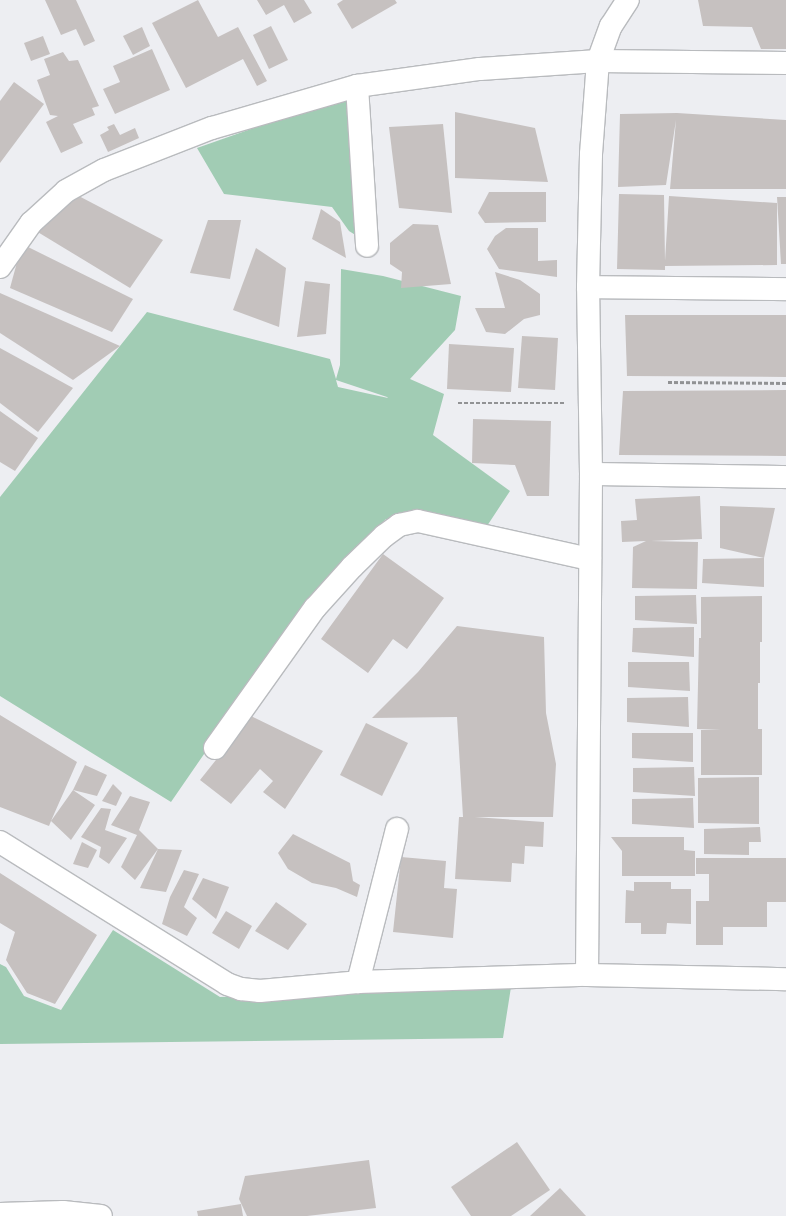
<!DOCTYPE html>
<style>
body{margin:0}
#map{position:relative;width:786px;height:1216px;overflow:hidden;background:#edeef2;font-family:Arial,sans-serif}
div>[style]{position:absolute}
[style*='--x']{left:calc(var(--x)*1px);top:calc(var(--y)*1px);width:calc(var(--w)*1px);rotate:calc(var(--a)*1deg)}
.green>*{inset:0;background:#a1ccb4}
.building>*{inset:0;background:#c6c1c0}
.path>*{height:2.5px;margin-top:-1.25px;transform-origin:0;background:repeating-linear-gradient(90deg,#919294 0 4px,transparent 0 6px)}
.roads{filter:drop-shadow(1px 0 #b9bbbe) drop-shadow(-1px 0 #b9bbbe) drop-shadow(0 1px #b9bbbe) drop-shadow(0 -1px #b9bbbe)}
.minor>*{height:22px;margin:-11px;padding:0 11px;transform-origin:11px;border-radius:11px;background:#fff}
span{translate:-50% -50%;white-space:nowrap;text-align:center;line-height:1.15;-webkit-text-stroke:4px #fafcff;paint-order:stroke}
</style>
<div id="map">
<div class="green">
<div style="clip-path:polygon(348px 95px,357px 236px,349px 231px,332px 207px,224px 194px,197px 148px)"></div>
<div style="clip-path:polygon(evenodd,341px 269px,383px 276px,461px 296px,455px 330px,410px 379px,444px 394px,433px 435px,510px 491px,487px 526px,386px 519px,313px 596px,171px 802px,0 696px,0 497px,147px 312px,330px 359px,336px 379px,340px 365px,341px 269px,336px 380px,387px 397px,388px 398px,338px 387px,336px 380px)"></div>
<div style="clip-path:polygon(113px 930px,220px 997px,511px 987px,503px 1038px,0 1044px,0 964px,6px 967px,24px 996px,61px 1010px)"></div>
</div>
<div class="building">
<div style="clip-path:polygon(45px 0,76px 0,95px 41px,84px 46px,76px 29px,61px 35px)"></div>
<div style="clip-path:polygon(198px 0,218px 37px,238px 27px,267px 81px,257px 86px,243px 59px,186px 88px,152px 23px)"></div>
<div style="clip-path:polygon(257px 0,304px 0,312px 13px,294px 23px,284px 5px,266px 15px)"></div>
<div style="clip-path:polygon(343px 0,395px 0,397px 3px,352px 29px,337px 4px)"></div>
<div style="clip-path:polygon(698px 0,786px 0,786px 49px,761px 49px,752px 27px,703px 26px)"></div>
<div style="clip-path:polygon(271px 26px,288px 60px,269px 69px,253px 35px)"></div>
<div style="clip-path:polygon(142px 27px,150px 46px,133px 55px,123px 36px)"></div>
<div style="clip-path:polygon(43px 36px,50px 54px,31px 61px,24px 43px)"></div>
<div style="clip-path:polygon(152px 49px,170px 90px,115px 114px,103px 89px,120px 82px,113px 66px)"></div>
<div style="clip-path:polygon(63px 52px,69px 61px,78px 60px,99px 106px,92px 108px,95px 115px,73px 124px,83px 143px,61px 153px,46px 122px,58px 116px,50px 115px,37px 80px,50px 75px,44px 59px)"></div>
<div style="clip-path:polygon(14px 82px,44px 104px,0 163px,0 101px)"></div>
<div style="clip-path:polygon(455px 112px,535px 128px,548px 182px,455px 178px)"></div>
<div style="clip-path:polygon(677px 113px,786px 120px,786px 189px,670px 189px,676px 120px,666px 185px,618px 187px,620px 114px)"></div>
<div style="clip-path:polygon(114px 124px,120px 135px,135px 128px,139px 138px,108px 152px,100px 135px,109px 130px,107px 127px)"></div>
<div style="clip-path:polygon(443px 124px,452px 213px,399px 208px,389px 127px)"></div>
<div style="clip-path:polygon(489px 192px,546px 192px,546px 222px,485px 223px,478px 213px)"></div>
<div style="clip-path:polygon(73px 193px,163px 240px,130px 288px,36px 231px)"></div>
<div style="clip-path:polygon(619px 194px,664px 195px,665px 261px,669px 196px,777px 203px,777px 265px,665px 266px,665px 270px,617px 269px)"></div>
<div style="clip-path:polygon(777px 197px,786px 197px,786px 264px,781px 264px)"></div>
<div style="clip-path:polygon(321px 209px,340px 222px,346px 258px,312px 239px)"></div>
<div style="clip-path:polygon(208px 220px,241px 220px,230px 279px,190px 273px)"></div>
<div style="clip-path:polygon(413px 224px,438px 225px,451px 284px,401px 288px,402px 272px,390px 264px,390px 243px)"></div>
<div style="clip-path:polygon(506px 228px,538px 228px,538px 261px,557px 260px,557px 277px,499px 269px,487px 249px,495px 236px)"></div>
<div style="clip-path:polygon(22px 244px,133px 299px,112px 332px,10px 288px)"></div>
<div style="clip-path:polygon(256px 248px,286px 268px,279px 327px,233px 310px)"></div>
<div style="clip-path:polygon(495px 272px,520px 280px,540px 294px,540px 315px,524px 319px,505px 334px,486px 332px,475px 308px,505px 308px)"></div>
<div style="clip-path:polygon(305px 281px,330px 284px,326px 334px,297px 337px)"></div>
<div style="clip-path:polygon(0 293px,120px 346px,73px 380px,0 333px)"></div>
<div style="clip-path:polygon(625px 315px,786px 315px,786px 377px,627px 376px)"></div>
<div style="clip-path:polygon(522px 336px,558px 338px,555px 390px,518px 388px)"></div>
<div style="clip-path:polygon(449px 344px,514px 348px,511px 392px,447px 389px)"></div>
<div style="clip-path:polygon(0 348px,73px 388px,38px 432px,0 403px)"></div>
<div style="clip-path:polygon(786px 390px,786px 456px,619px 455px,623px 391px)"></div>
<div style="clip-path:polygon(0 411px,38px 438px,15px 471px,0 462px)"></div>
<div style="clip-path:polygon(473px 419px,551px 421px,549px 496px,527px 496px,515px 465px,472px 463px)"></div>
<div style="clip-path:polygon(700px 496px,702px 539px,651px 541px,698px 542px,697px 589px,632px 588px,633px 547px,646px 541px,622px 542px,621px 521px,637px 520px,635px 499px)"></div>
<div style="clip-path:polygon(720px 506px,775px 508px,764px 558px,764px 587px,702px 583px,703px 559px,764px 558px,720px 548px)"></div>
<div style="clip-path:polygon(383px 554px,444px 598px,407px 649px,393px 639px,368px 673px,321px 639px)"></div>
<div style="clip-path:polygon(696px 595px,697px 624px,635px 620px,635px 596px)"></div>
<div style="clip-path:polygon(762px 596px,762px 642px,760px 642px,760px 683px,758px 683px,758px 729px,762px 729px,762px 775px,701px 775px,701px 730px,721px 730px,697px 729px,699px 638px,701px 638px,701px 597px)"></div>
<div style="clip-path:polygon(457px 626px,544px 637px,546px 713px,556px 764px,553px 817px,475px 817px,544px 822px,543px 847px,525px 846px,524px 864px,512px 863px,511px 882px,455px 879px,459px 817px,463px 817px,457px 717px,372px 718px,418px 672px)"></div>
<div style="clip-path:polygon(694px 627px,694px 657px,632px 652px,633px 628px)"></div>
<div style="clip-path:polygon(628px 662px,689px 662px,690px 691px,628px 687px)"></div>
<div style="clip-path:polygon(688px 697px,689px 727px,627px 722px,627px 698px)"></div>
<div style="clip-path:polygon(0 715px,77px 762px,51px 821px,73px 790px,85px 765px,107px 775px,97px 796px,73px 790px,95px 805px,71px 840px,51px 821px,49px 826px,0 807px)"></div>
<div style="clip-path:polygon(251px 716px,323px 751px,285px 809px,263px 792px,273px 781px,260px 769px,231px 804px,200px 780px)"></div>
<div style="clip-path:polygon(366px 723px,408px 743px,382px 796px,340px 775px)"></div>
<div style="clip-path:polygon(632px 733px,693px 733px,693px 762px,632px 758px)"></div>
<div style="clip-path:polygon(694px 767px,695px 796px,633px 792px,633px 768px)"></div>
<div style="clip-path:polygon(759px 777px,759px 824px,698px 823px,698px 778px)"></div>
<div style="clip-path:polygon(113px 784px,122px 793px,116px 806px,102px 801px)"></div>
<div style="clip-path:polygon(130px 796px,150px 802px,139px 830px,158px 849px,182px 850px,166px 892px,140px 888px,158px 849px,135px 880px,121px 867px,137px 835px,111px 825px)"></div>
<div style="clip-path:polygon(693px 798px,694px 828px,632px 824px,632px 799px)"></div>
<div style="clip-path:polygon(101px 808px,111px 809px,105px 830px,127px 838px,109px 864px,99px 857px,101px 847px,81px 837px)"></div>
<div style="clip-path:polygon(760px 827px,761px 842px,749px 842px,749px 855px,704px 854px,704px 829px)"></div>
<div style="clip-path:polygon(293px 834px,350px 863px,353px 881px,360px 885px,357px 897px,336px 888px,312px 883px,288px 869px,278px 853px)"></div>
<div style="clip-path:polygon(611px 837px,684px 837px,684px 850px,695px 851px,695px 876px,622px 876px,622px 851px)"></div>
<div style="clip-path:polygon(82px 842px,97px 850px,88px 868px,73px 864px)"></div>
<div style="clip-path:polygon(401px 857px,446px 861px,444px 888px,457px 889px,453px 938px,393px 932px)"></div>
<div style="clip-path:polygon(696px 858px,786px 858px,786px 902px,767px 902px,767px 927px,723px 927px,723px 945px,696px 945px,696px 901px,709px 901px,709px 874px,696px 874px)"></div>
<div style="clip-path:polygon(184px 870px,199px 874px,184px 907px,197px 918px,187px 936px,162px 924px,170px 897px)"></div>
<div style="clip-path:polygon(0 873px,97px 935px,55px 1004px,27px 993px,6px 960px,15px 932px,0 923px)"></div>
<div style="clip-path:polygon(203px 878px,229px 887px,216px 919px,192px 899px)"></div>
<div style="clip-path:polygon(634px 882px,671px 882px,671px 889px,691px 889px,691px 924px,667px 923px,666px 934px,641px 934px,641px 923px,625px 923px,626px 890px,634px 891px)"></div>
<div style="clip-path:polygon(276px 902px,307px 924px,288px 950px,255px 931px)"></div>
<div style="clip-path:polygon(226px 911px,252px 926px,239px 949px,212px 933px)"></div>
<div style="clip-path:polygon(517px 1142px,550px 1190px,511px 1216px,471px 1216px,451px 1187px)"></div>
<div style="clip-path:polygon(369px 1160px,376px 1208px,307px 1216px,247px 1216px,239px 1199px,245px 1176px)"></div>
<div style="clip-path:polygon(560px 1188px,586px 1216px,530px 1216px)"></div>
<div style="clip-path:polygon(241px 1204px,243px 1216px,198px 1216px,197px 1211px)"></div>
</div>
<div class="path">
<div style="--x:668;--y:382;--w:118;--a:0.5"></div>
<div style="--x:458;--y:403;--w:106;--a:0"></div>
</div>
<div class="roads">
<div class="minor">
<div style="--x:357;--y:86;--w:160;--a:86.4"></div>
<div style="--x:0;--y:267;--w:54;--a:-54.8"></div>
<div style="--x:31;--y:223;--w:47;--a:-42.4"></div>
<div style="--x:66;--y:191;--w:43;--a:-28.9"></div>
<div style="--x:104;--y:170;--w:116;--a:-21.3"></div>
<div style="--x:212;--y:128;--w:151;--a:-16.2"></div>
<div style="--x:357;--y:86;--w:124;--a:-7.9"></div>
<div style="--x:480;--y:69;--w:118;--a:-3.9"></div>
<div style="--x:598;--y:61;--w:188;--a:0.6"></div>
<div style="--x:588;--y:287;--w:198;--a:0.6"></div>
<div style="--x:591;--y:474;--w:195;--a:0.9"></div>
<div style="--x:215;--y:748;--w:172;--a:-54.5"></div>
<div style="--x:315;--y:608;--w:55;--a:-47.9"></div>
<div style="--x:352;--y:567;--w:45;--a:-44.1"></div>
<div style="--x:384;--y:536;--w:19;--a:-36"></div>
<div style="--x:399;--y:525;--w:19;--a:-12"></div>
<div style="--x:418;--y:521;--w:176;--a:12.5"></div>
<div style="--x:0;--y:842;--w:268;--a:32"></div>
<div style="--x:227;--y:984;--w:15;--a:20"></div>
<div style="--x:241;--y:989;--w:19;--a:6"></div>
<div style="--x:260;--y:991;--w:98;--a:-5.2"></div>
<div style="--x:358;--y:982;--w:229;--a:-1.8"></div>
<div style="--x:587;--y:975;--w:199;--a:1.2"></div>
<div style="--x:587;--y:975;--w:501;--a:-89.54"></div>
<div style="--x:591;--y:474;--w:187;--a:-90.9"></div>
<div style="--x:588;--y:287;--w:133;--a:-88.7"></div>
<div style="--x:591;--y:154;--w:93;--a:-85.7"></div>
<div style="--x:598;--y:61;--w:37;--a:-70"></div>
<div style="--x:611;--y:26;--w:31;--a:-57"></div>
<div style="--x:358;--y:982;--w:158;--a:-75.7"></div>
<div style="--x:0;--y:1214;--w:63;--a:-1.8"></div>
<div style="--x:63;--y:1212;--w:38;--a:6"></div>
</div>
</div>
</div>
